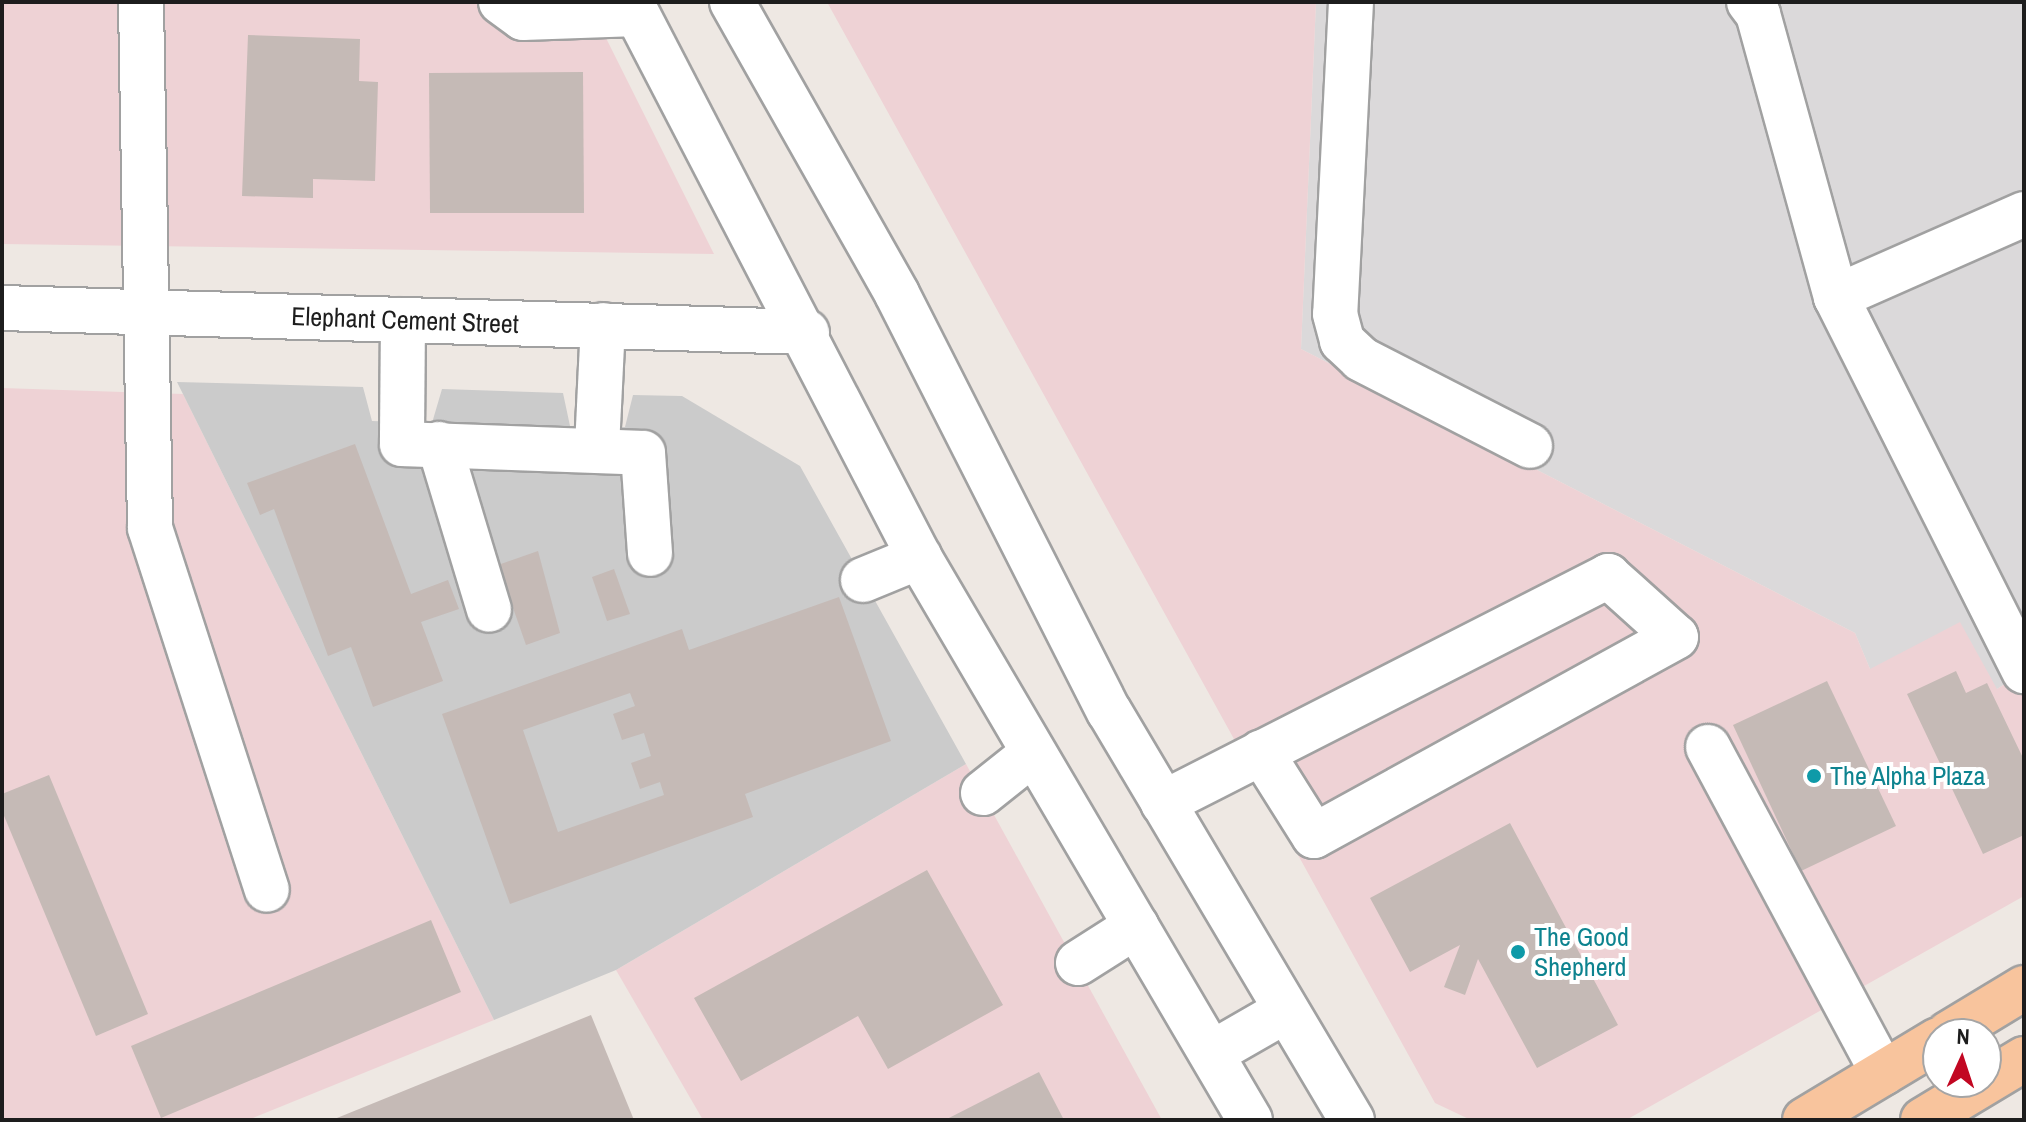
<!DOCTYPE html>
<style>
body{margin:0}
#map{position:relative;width:2026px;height:1122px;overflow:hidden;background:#eee8e3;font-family:"Archivo Narrow",sans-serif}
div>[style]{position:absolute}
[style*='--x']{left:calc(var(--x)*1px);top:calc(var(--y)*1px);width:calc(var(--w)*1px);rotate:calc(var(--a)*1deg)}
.residential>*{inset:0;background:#dbd9da}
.commercial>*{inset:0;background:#eed2d5}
.religious>*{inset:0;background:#cbcbcb}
.building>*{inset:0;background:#c5bab6}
.roads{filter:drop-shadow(2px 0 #a1a1a1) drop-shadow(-2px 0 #a1a1a1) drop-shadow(0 2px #a1a1a1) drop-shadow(0 -2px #a1a1a1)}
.minor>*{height:44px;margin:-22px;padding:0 22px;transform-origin:22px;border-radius:22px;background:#fff}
.major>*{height:44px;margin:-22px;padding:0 22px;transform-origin:22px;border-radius:22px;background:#f8c49d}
.dots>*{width:22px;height:22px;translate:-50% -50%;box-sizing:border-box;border:4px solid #fff;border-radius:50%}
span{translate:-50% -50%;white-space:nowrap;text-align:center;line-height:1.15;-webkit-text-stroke:8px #fff;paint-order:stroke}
.street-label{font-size:26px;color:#1d1d1d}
.culture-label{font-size:26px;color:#0d838f}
.left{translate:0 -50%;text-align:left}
.frame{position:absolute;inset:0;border:4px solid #1d1d1d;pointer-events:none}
.north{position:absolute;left:1922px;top:1018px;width:80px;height:80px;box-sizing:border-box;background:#fff;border:2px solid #a5a5a5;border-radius:50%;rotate:3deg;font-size:22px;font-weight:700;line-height:32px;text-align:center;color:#1d1d1d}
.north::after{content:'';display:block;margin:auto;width:28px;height:36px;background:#c20722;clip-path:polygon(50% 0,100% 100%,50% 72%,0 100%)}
</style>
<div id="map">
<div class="residential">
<div style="clip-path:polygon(1316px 2px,2024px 2px,2024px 672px,1997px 689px,1870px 669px,1855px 633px,1301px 349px)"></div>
</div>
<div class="commercial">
<div style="clip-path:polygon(2px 2px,588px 2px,714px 254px,2px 244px)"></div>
<div style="clip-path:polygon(827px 2px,1316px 2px,1301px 349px,1855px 633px,1870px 669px,1960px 622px,1997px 689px,2024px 672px,2024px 896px,1626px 1120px,1471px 1120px,1435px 1103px)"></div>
<div style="clip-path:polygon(2px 388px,183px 394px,494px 1020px,248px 1120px,2px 1120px)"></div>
<div style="clip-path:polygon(966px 764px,1162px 1120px,703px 1120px,616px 970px)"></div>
</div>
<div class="religious">
<div style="clip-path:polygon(177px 382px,363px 387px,372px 421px,432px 423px,442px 389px,563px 393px,570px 426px,625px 427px,633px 395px,682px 396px,800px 466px,966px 764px,616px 970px,494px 1020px)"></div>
</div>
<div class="building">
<div style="clip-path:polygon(248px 35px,360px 39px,359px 81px,378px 82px,375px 181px,313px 179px,313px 198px,242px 196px)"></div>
<div style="clip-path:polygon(583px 72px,584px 213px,430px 213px,429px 73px)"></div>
<div style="clip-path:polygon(355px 444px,411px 594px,448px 580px,459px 609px,421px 622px,443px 681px,373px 707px,351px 647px,328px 656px,274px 509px,260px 515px,247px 483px)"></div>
<div style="clip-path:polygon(538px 551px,560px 633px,526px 645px,498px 565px)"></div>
<div style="clip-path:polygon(614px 569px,630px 614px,607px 621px,592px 577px)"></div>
<div style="clip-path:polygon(evenodd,839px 597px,891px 741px,745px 794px,753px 817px,510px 904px,442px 714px,682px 629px,689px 650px,839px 597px,630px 693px,635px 706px,613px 714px,622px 740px,644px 733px,651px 756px,631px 763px,640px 789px,660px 782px,664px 795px,558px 832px,523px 730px,630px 693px)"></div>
<div style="clip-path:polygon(1956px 671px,1966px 693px,1987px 683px,2024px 760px,2024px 835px,1983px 854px,1907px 694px)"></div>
<div style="clip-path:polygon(1827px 681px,1896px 826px,1801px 871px,1733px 725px)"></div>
<div style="clip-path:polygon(49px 775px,148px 1014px,96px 1036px,2px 811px,2px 794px)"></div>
<div style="clip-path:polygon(1510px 823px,1618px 1025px,1537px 1068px,1478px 959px,1465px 995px,1444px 987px,1460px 945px,1410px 972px,1370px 898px)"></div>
<div style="clip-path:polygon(927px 870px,1003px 1005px,888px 1069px,858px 1016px,741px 1081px,694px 998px)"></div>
<div style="clip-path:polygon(431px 920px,461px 992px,161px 1118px,131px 1046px)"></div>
<div style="clip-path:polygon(591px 1015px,634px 1120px,332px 1120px)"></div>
<div style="clip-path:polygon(1039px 1072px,1064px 1120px,945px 1120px)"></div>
</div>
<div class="roads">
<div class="minor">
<div style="--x:141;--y:2;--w:526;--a:89.02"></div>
<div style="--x:150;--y:528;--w:380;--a:72.1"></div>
<div style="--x:501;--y:2;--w:27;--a:36"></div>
<div style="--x:523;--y:18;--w:114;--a:-2"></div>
<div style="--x:631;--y:2;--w:625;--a:62.57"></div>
<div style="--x:919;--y:557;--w:653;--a:59.55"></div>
<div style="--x:732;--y:2;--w:335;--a:60.5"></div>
<div style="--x:897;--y:294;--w:468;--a:63.1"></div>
<div style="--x:1109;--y:711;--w:476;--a:59.3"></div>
<div style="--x:1351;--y:2;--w:312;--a:92.9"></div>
<div style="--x:1335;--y:314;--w:28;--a:75"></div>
<div style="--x:1342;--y:341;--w:26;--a:43"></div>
<div style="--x:1361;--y:359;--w:190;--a:27.2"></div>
<div style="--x:1749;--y:2;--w:15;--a:53"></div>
<div style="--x:1758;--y:14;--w:294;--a:74.6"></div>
<div style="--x:1836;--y:297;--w:419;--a:63.3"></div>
<div style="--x:1836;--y:297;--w:206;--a:-23.8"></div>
<div style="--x:2;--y:308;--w:805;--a:1.71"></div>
<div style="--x:403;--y:320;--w:124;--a:90.5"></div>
<div style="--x:402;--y:444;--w:241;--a:2.1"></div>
<div style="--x:643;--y:453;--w:101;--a:86"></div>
<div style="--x:439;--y:444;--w:173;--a:73.2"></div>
<div style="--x:597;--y:447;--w:122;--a:-87.2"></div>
<div style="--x:863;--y:580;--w:61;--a:-22.3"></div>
<div style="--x:1708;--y:747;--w:370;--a:61.8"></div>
<div style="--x:983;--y:793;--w:63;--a:-38.5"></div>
<div style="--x:1163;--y:803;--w:500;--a:-27"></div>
<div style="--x:1608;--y:576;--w:91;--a:41.9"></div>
<div style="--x:1676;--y:637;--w:413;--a:151.2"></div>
<div style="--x:1314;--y:836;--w:99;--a:-122.2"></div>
<div style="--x:1078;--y:963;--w:69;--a:-32.5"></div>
<div style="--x:1212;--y:1053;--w:84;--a:-29.9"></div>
</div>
<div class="major">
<div style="--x:1948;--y:1034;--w:89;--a:-31.2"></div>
<div style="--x:1805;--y:1120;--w:155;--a:-31"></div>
<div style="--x:1923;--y:1120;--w:118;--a:-31.1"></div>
</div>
</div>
<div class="dots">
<div style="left:1814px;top:776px;background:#0f9aa8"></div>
<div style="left:1518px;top:952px;background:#0f9aa8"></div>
</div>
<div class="street-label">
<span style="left:405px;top:320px;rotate:2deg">Elephant Cement Street</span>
</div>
<div class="culture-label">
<span class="left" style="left:1830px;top:776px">The Alpha Plaza</span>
<span class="left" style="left:1534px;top:952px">The Good<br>Shepherd</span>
</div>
<div class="frame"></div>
<div class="north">N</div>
</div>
